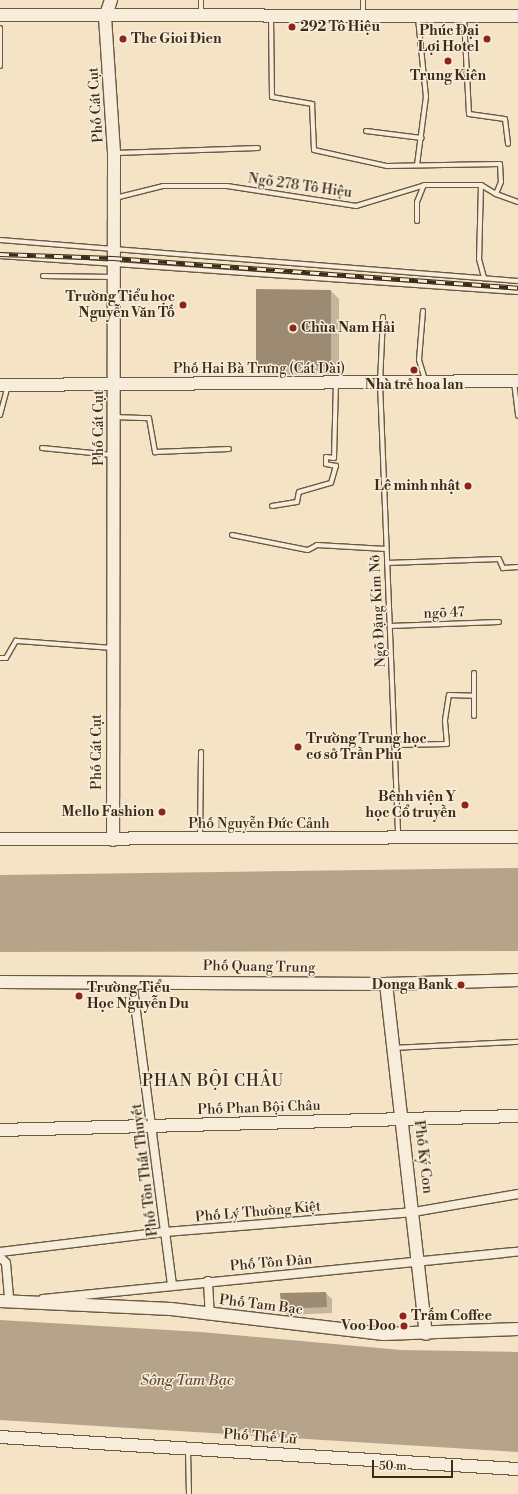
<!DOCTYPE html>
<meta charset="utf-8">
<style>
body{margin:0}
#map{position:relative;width:518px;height:1494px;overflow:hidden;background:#f5e3c6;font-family:"Libre Bodoni",serif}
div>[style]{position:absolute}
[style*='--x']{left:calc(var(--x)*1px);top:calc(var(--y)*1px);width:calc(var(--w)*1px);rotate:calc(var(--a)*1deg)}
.water>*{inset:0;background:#b6a48a}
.shadow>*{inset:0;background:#0003}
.building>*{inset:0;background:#9c8b72}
.roads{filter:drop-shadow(1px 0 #6a5943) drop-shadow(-1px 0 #6a5943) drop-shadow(0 1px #6a5943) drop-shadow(0 -1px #6a5943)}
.lane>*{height:4px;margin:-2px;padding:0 2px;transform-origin:2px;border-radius:2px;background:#f8edda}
.street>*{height:8px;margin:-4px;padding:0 4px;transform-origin:4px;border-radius:4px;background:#f8edda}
.secondary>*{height:12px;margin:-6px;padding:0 6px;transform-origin:6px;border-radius:6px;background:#f8edda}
.rail>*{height:4.5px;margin-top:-2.25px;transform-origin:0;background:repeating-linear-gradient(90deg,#f8edda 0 9px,#3b2b17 0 18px);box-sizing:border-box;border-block:1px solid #3b2b17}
.dots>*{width:11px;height:11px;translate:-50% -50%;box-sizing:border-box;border:2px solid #f8edda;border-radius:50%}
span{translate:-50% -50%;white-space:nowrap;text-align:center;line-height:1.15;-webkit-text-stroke:3px #f8edda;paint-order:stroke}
.poi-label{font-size:14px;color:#3b2b17;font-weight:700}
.left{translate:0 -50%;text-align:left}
.right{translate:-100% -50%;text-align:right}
.street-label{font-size:14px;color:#3b2b17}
.water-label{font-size:15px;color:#604f3a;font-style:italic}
.quarter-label{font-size:16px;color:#3b2b17;letter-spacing:1px}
.scale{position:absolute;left:372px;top:1460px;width:81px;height:18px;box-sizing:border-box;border:2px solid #3b2b17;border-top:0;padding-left:5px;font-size:12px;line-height:14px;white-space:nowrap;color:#3b2b17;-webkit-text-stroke:3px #f8edda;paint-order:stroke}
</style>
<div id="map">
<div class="water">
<div style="clip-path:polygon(518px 868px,518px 951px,0 952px,0 875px)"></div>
<div style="clip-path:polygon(0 1320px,201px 1332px,401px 1350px,518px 1352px,518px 1452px,0 1420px)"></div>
</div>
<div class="shadow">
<div style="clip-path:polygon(331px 291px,339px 299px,339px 374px,265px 375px,257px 367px)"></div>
<div style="clip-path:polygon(326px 1293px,332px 1299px,332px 1313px,288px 1315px,282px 1308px)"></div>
</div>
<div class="building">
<div style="clip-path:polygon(256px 289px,331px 290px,331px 366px,256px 367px)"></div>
<div style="clip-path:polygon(326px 1292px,327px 1307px,281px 1309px,280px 1293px)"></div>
</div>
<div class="roads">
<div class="lane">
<div style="--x:201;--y:0;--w:14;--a:90"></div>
<div style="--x:363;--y:0;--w:14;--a:90"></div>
<div style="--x:271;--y:16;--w:81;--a:89.3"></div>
<div style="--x:272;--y:97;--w:41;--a:9.9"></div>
<div style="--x:312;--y:104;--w:46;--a:87.5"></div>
<div style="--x:314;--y:150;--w:75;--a:12.4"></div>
<div style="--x:387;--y:166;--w:113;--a:-1"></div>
<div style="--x:500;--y:164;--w:18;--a:87"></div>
<div style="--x:501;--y:182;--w:13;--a:113"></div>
<div style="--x:496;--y:194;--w:23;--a:20"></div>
<div style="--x:464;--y:18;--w:96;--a:87"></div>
<div style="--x:469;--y:114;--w:36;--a:8"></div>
<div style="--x:505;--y:119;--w:25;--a:83"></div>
<div style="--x:0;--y:28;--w:38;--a:90"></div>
<div style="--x:366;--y:131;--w:56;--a:7.1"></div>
<div style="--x:116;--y:153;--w:142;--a:-2"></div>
<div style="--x:417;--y:165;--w:69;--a:-82.5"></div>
<div style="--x:426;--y:97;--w:79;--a:-95.8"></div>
<div style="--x:481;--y:185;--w:74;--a:91.5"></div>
<div style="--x:479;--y:259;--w:20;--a:75"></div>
<div style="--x:481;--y:185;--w:17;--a:31"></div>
<div style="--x:115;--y:198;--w:49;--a:-14"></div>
<div style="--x:163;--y:186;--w:64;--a:0"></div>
<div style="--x:227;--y:186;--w:131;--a:8.8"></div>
<div style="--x:356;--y:206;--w:72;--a:-16.9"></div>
<div style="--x:425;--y:185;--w:56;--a:0"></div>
<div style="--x:417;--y:221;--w:19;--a:-90"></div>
<div style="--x:417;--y:202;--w:18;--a:-68"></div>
<div style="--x:0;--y:240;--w:520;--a:4.53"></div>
<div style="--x:0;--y:256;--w:519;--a:3.98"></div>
<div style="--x:43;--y:276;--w:70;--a:0.8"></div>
<div style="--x:423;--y:311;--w:49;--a:94.7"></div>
<div style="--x:419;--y:360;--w:21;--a:73"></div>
<div style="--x:383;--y:317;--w:66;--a:92.6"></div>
<div style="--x:380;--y:383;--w:453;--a:87.7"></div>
<div style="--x:514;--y:382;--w:34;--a:83"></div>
<div style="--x:0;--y:415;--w:30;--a:-75"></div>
<div style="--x:114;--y:417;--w:35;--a:2"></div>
<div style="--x:149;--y:418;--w:35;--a:80"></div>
<div style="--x:155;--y:452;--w:74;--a:-2.3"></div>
<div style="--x:42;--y:448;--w:71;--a:5.6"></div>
<div style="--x:272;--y:506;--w:25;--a:-9"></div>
<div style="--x:297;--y:502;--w:10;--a:-79"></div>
<div style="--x:299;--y:492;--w:33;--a:-16"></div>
<div style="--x:331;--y:483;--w:18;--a:-74"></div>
<div style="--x:336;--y:466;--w:10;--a:-169"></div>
<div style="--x:326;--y:464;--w:7;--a:-90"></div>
<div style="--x:326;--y:457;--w:8;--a:7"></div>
<div style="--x:334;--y:458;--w:74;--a:-88.5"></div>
<div style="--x:232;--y:535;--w:77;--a:11.2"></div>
<div style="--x:308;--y:550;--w:10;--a:-29"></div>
<div style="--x:317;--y:545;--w:69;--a:3.3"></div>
<div style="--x:387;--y:563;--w:112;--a:-2"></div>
<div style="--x:499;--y:559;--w:10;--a:66"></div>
<div style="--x:503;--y:568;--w:15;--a:-4"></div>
<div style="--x:390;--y:626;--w:109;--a:-2.1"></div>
<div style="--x:0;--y:658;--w:6;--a:0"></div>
<div style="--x:6;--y:658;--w:20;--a:-60"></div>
<div style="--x:16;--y:641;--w:95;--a:4.2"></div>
<div style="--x:474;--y:673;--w:43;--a:90"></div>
<div style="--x:395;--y:745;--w:52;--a:-1.1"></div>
<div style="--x:447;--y:744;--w:24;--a:-95"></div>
<div style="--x:445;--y:720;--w:25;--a:-81"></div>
<div style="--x:449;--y:695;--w:25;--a:2"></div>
<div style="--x:200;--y:837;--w:85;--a:-89.3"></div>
<div style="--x:394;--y:1048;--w:124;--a:-2.8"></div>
<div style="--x:188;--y:1450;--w:44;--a:88.7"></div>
</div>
<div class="street">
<div style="--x:132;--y:981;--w:307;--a:82.5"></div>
<div style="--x:0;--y:1252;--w:166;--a:-6.9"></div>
<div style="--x:165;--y:1232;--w:250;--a:-4.6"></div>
<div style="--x:414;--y:1212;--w:106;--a:-9.8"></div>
<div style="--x:0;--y:1257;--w:8;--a:45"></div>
<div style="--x:6;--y:1263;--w:37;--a:85"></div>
<div style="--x:208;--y:1281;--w:33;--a:87"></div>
<div style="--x:43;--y:1299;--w:477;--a:-5.7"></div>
</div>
<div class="secondary">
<div style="--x:111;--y:0;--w:18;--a:109"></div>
<div style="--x:105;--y:17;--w:136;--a:86.2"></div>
<div style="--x:114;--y:153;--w:687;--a:90.08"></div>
<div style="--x:0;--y:15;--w:518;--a:0.11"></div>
<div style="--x:0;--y:385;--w:518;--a:-0.44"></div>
<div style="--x:0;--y:839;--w:518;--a:-0.22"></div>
<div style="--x:0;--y:982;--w:386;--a:0.3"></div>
<div style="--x:386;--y:984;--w:132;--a:-1.7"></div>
<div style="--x:386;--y:984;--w:352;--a:83.5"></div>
<div style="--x:0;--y:1130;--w:518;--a:-1.55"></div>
<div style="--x:0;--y:1301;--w:171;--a:2.7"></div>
<div style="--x:171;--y:1309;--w:214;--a:6.7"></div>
<div style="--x:384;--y:1334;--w:134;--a:-2.1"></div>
<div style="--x:0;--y:1437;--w:519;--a:3.54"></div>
</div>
</div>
<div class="rail">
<div style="--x:0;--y:254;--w:113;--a:2"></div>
<div style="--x:113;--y:258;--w:406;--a:4.2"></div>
</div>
<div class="dots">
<div style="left:292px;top:27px;background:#8f2418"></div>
<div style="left:123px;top:39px;background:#8f2418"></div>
<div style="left:487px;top:39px;background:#8f2418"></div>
<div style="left:448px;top:61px;background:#8f2418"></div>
<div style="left:183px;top:305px;background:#8f2418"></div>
<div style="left:293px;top:328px;background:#8f2418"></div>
<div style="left:414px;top:370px;background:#8f2418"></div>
<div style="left:468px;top:486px;background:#8f2418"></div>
<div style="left:298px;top:747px;background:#8f2418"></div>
<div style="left:465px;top:805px;background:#8f2418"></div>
<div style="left:162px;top:812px;background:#8f2418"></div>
<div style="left:461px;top:985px;background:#8f2418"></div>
<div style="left:79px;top:996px;background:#8f2418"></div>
<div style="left:403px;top:1316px;background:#8f2418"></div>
<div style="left:404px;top:1326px;background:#8f2418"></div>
</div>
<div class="poi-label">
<span class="left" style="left:300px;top:27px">292 Tô Hiệu</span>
<span class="right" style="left:479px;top:39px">Phúc Đại<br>Lợi Hotel</span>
<span class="left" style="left:131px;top:39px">The Gioi Đien</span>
<span style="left:448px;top:76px">Trung Kiên</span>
<span class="right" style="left:175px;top:305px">Trường Tiểu học<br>Nguyễn Văn Tố</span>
<span class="left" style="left:301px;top:328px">Chùa Nam Hải</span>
<span style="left:414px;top:385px">Nhà trẻ hoa lan</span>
<span class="right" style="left:460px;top:486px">Lê minh nhật</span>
<span class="left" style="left:306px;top:747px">Trường Trung học<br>cơ sở Trần Phú</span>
<span class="right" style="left:456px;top:805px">Bênh viện Y<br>học Cổ truyền</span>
<span class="right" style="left:154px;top:812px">Mello Fashion</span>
<span class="right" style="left:453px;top:985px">Donga Bank</span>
<span class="left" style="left:87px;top:996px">Trường Tiểu<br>Học Nguyễn Du</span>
<span class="left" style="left:411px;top:1316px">Trấm Coffee</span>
<span class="right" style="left:396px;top:1326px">Voo Doo</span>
</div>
<div class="street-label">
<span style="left:96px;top:105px;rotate:-94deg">Phố Cát Cụt</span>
<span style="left:300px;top:186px;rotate:8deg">Ngõ 278 Tô Hiệu</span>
<span style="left:259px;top:369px">Phố Hai Bà Trưng (Cát Dài)</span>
<span style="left:99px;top:428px;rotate:-90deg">Phố Cát Cụt</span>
<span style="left:378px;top:611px;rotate:-93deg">Ngõ Đặng Kim Nở</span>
<span style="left:444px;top:613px;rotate:-2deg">ngõ 47</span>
<span style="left:97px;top:752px;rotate:-90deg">Phố Cát Cụt</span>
<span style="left:259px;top:824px">Phố Nguyễn Đức Cảnh</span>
<span style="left:259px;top:967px;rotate:1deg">Phố Quang Trung</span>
<span style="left:259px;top:1108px;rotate:-2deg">Phố Phan Bội Châu</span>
<span style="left:423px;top:1157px;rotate:83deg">Phố Ký Con</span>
<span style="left:145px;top:1170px;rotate:-97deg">Phố Tôn Thất Thuyết</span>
<span style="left:258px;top:1212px;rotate:-5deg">Phố Lý Thường Kiệt</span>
<span style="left:271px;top:1263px;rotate:-5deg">Phố Tôn Đản</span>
<span style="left:261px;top:1305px;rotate:7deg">Phố Tam Bạc</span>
<span style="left:260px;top:1437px;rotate:4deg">Phố Thế Lữ</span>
</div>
<div class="water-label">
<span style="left:187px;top:1381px">Sông Tam Bạc</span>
</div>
<div class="quarter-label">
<span style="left:213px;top:1081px">PHAN BỘI CHÂU</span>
</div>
<div class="scale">50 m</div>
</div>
